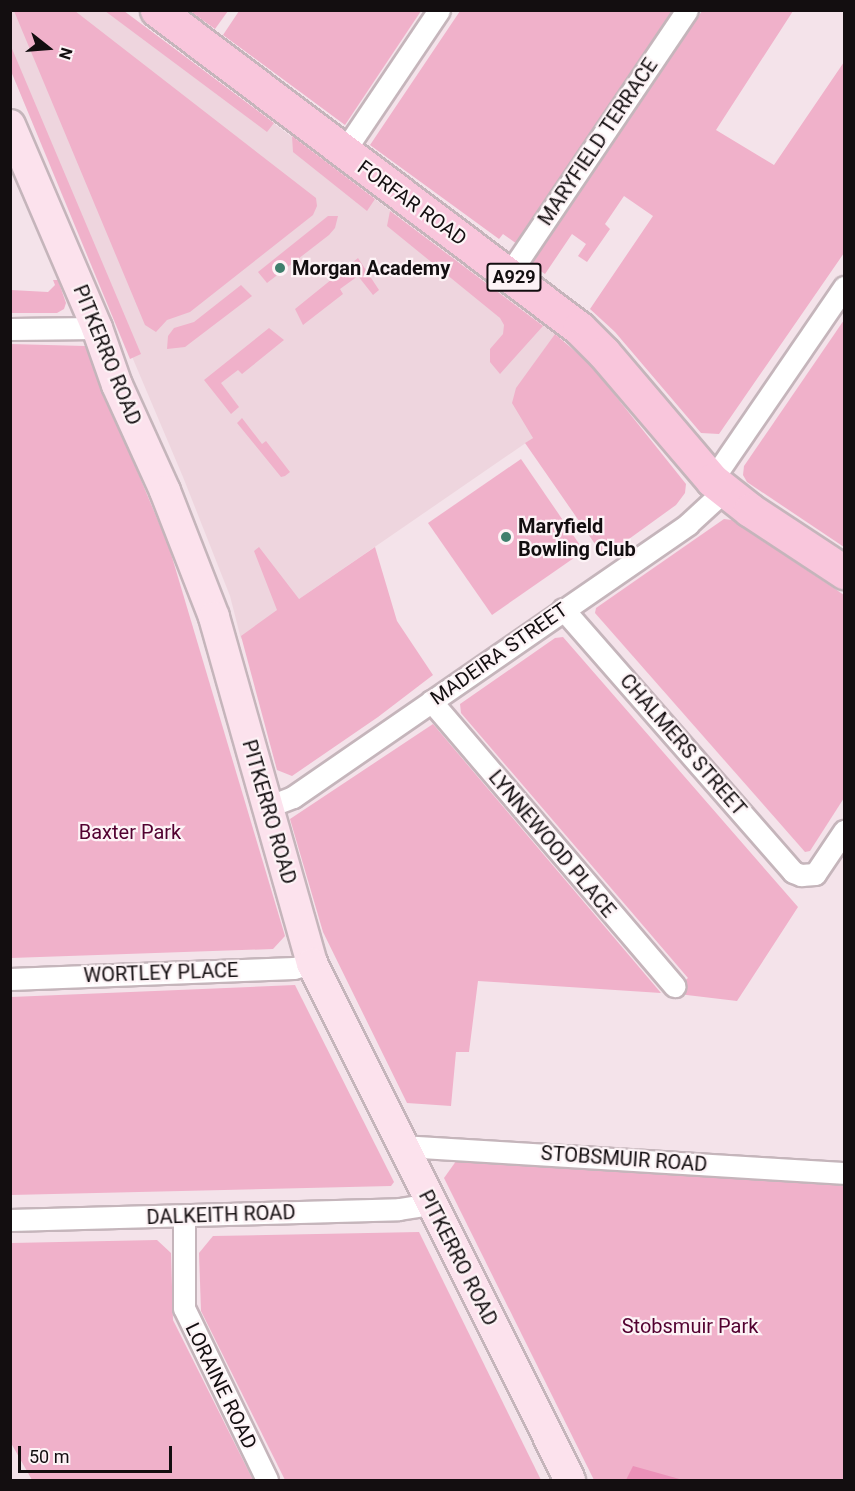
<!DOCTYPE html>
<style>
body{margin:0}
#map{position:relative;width:855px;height:1491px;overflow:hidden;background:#f4e3ea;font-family:Roboto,sans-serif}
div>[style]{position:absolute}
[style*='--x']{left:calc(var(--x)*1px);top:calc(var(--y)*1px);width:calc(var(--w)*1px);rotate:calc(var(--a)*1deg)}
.built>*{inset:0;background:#eed5de}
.green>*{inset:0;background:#f0b1ca}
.water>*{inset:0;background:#eb91b8}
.roads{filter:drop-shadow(2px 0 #c5b5bb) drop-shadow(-2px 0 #c5b5bb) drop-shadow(0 2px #c5b5bb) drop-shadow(0 -2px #c5b5bb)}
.street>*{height:21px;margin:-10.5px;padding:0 10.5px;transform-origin:10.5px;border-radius:10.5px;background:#fff}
.secondary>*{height:30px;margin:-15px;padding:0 15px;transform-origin:15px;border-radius:15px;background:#fce2ed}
.primary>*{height:33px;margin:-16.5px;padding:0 16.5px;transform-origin:16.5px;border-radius:16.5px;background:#f9c6dc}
.dots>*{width:16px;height:16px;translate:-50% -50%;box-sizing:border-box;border:3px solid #fdf3f6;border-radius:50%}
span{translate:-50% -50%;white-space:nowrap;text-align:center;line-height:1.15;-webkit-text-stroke:4.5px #fdf3f6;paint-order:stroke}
.shield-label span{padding:2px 4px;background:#fdf3f6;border:2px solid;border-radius:4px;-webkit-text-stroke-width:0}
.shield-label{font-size:18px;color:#130e10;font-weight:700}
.street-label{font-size:20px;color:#130e10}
.poi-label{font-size:20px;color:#130e10;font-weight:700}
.left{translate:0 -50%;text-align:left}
.park-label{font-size:20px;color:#520130}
.frame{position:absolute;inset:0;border:12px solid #130e10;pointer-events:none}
.north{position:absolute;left:18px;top:18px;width:60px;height:60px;-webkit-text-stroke:4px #fdf3f6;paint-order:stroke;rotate:107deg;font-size:16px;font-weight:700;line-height:24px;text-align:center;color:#130e10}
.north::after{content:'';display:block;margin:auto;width:21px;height:27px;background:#130e10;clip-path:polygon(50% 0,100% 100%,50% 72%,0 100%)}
.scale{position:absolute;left:18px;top:1446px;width:154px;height:27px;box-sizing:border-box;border:3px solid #130e10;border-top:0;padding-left:8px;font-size:18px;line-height:21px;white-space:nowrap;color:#130e10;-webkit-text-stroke:4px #fdf3f6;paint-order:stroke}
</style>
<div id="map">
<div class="built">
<div style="clip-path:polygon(10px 11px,124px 11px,555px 334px,517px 388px,533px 438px,241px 639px,230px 596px,183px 477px,11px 71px)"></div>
</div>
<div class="green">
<div style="clip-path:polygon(14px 11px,75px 11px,316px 198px,317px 206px,313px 215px,190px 312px,167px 320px,156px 332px,145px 325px)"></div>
<div style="clip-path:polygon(105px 11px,124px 11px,274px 123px,267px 132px)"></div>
<div style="clip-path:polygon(190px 11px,228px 11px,215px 29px)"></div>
<div style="clip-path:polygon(239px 11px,239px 10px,421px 11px,345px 125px,223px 35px)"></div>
<div style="clip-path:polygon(460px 11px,672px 11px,517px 244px,503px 234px,499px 239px,370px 145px)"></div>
<div style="clip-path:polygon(702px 11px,793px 11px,716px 130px,774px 165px,844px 62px,844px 253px,719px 434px,701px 433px,615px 332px,590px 309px,653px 216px,624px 196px,605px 224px,610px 229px,587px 262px,578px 256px,586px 244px,572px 234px,545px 274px,530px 264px)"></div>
<div style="clip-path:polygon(10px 44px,141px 354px,130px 359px,11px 71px)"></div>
<div style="clip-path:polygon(292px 136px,375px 199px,367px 211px,293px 152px)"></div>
<div style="clip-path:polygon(390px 211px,543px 326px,500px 374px,490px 362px,490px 349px,503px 334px,504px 325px,500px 318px,387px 226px)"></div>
<div style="clip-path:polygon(328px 216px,338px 216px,335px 228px,329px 235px,267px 283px,258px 272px)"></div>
<div style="clip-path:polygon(358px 258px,379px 290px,373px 295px,358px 276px,340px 289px,343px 294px,303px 325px,295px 309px)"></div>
<div style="clip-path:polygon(53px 280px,58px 280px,66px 303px,64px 309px,57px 313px,11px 313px,11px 290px,48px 292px,55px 285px)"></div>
<div style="clip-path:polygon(241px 285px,252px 296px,185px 347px,167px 349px,168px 336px,174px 328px,194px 322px)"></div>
<div style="clip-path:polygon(844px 320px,844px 547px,747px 482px,743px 475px,744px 466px)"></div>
<div style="clip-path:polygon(269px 328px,284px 340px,242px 374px,238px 370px,221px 383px,239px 407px,231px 414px,204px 380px)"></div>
<div style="clip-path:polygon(555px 334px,590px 364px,686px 484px,685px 493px,676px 505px,604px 557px,525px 443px,533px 438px,512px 403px,516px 388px)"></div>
<div style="clip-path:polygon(10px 344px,85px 346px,169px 547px,285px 936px,273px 949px,11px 958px)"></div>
<div style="clip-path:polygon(242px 418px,262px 444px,266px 441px,290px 472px,285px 476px,281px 477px,237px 423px)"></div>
<div style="clip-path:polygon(521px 459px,584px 551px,492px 615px,428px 523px)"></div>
<div style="clip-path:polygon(724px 519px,732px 520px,844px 595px,844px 798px,810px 851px,805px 852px,595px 613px,596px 608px)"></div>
<div style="clip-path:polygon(259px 547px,299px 599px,375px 547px,397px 621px,433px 675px,378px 717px,292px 776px,277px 770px,241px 636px,277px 610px,254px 551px)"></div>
<div style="clip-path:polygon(563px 637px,798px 907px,737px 1001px,670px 993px,688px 978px,461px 713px,460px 704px,555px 638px)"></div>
<div style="clip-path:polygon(433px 724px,661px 993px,478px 981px,469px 1052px,456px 1052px,451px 1106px,407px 1103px,323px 932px,290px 819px)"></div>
<div style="clip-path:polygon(295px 985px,394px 1182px,391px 1186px,11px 1195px,11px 997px)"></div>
<div style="clip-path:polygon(459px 1157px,844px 1180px,844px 1480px,594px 1480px,444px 1178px)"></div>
<div style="clip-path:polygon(419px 1232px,541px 1480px,285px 1480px,201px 1311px,199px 1253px,213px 1236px)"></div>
<div style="clip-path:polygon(157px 1240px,171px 1253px,173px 1320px,253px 1480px,32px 1480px,11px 1443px,11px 1243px)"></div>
</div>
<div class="water">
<div style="clip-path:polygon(633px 1466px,683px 1480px,626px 1480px)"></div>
</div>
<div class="roads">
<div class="street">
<div style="--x:343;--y:153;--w:172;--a:-56.1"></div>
<div style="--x:509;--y:274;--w:318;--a:-56"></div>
<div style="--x:10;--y:329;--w:87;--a:-0.7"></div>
<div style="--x:712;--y:480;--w:234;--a:-55.6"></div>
<div style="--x:563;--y:609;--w:349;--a:48.8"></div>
<div style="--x:793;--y:872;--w:9;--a:21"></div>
<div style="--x:801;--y:875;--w:14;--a:-4"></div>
<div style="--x:815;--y:874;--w:52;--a:-56"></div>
<div style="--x:431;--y:701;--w:375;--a:49.5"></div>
<div style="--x:267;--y:807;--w:28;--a:-21"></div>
<div style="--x:293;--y:797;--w:480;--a:-34.6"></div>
<div style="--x:688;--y:524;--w:50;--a:-42.6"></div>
<div style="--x:10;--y:979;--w:284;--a:-2.2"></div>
<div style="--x:294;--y:968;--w:19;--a:-16"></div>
<div style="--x:403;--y:1146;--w:442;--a:3.5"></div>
<div style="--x:184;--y:1217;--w:91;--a:90"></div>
<div style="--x:184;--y:1308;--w:191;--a:64.2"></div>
<div style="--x:10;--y:1220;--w:389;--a:-1.6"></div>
<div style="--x:399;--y:1209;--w:31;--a:-9"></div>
</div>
<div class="secondary">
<div style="--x:10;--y:125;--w:221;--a:66.8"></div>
<div style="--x:97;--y:328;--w:60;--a:70.7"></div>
<div style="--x:117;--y:385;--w:116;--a:65.6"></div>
<div style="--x:165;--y:491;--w:135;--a:68.7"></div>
<div style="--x:214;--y:617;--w:360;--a:74.2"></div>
<div style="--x:312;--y:963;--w:578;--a:63.48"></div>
</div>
<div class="primary">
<div style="--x:157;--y:10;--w:528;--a:37"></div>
<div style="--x:579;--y:328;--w:35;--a:45"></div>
<div style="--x:604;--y:353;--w:167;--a:49.6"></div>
<div style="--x:712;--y:480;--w:48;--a:38.3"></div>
<div style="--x:750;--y:510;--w:113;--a:33.4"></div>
</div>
</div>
<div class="dots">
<div style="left:280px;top:268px;background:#3f7f6d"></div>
<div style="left:506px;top:537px;background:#3f7f6d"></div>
</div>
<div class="shield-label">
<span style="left:514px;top:277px">A929</span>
</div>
<div class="street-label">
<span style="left:598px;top:142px;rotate:-56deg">MARYFIELD TERRACE</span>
<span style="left:412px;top:203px;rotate:36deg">FORFAR ROAD</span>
<span style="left:107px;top:355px;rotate:68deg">PITKERRO ROAD</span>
<span style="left:499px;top:654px;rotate:-35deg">MADEIRA STREET</span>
<span style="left:683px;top:745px;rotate:49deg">CHALMERS STREET</span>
<span style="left:269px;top:812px;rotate:74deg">PITKERRO ROAD</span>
<span style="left:552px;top:844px;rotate:50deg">LYNNEWOOD PLACE</span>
<span style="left:161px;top:973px;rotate:-2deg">WORTLEY PLACE</span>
<span style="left:624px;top:1159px;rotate:4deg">STOBSMUIR ROAD</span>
<span style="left:221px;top:1215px;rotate:-2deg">DALKEITH ROAD</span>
<span style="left:458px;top:1258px;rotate:63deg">PITKERRO ROAD</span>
<span style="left:221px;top:1386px;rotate:64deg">LORAINE ROAD</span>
</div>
<div class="poi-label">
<span class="left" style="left:292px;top:268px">Morgan Academy</span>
<span class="left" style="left:518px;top:538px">Maryfield<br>Bowling Club</span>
</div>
<div class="park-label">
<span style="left:130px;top:832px">Baxter Park</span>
<span style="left:690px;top:1326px">Stobsmuir Park</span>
</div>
<div class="frame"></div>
<div class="north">N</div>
<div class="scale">50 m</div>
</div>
